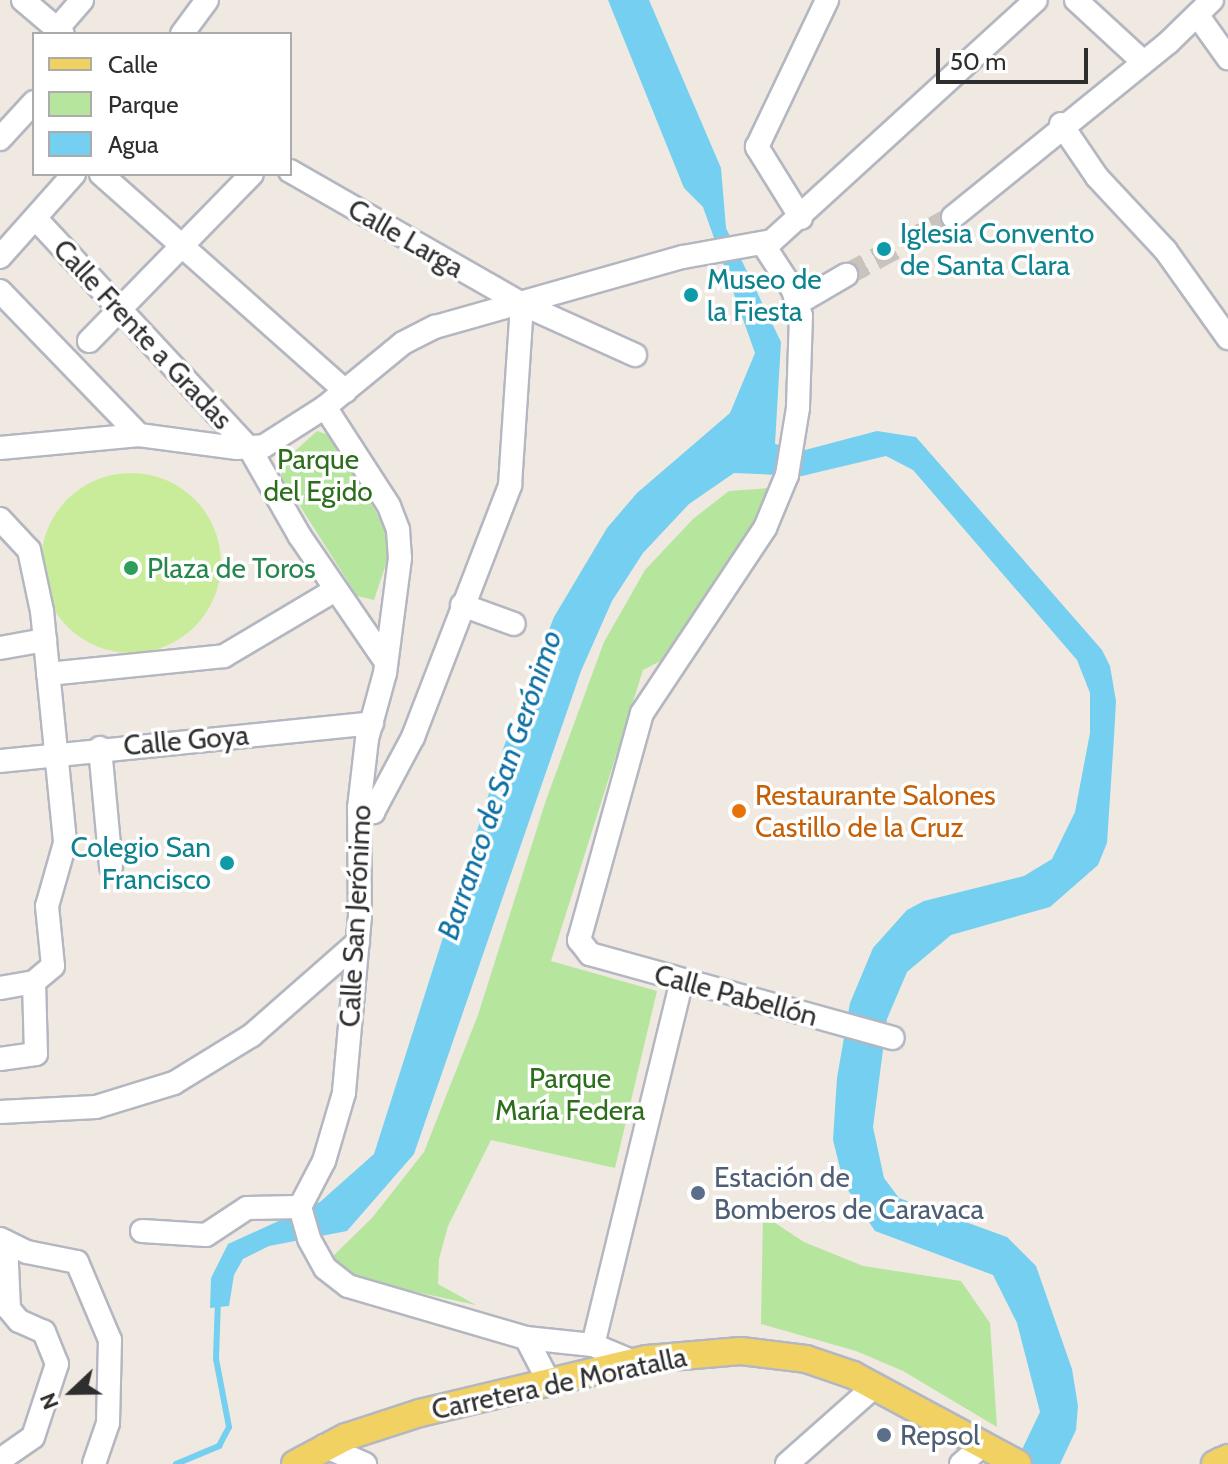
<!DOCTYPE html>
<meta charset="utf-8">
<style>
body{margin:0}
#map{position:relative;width:1228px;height:1464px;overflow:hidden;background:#efe9e1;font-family:Cabin,sans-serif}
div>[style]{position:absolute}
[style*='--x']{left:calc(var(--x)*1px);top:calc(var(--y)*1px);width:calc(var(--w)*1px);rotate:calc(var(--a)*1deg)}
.green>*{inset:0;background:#b6e59e}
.pitch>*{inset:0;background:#c9ec9a}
.round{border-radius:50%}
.water>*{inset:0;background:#75cff0}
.stream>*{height:6px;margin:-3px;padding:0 3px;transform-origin:3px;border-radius:3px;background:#75cff0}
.minor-tunnel>*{height:22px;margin-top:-11px;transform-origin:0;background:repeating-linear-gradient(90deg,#c8c4bd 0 22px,transparent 0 33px)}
.roads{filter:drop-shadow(2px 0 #b4b7c1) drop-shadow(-2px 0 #b4b7c1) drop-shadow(0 2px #b4b7c1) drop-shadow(0 -2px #b4b7c1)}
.minor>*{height:22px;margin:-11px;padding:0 11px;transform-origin:11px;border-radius:11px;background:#fff}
.major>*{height:26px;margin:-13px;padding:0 13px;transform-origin:13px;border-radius:13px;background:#f2d163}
.dots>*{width:22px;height:22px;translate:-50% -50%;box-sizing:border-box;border:4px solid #fff;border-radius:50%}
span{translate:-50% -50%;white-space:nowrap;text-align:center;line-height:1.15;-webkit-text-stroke:7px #fff;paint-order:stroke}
.culture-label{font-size:28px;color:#0d838f}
.left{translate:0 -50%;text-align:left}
.right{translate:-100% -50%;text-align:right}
.street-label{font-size:28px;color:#2e2e2e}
.park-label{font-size:28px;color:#2c6e1b}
.leisure-label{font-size:28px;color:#27864d}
.food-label{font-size:28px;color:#c56008}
.service-label{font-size:28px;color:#4e5e75}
.water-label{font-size:30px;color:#0d6fa3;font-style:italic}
.legend{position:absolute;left:32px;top:32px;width:260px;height:144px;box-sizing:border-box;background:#fff;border:2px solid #ababab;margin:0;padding:10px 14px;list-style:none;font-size:24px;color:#2e2e2e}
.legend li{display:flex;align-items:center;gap:16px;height:40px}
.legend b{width:40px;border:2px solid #ababab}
.north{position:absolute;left:32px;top:1352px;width:80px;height:80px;-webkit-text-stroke:6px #fff;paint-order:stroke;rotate:248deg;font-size:22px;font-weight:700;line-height:32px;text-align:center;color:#2e2e2e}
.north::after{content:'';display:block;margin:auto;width:28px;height:36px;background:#2e2e2e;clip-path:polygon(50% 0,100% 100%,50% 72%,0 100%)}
.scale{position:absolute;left:936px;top:48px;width:152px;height:36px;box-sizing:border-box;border:4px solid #2e2e2e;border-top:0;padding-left:10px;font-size:24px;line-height:28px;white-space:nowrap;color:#2e2e2e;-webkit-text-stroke:6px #fff;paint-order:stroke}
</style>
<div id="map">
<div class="green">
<div style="clip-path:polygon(317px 431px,332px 436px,386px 529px,390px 552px,374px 600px,357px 596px,281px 476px,284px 461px)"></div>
<div style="clip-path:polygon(769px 488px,783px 490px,682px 650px,643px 670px,551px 961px,657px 991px,615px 1168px,491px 1140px,448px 1226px,439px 1259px,438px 1284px,476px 1305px,375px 1283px,345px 1271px,332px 1257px,372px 1218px,424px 1152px,478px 1015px,546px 800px,604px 642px,645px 570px,693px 519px,729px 491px)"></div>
<div style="clip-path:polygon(763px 1215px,804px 1242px,863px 1266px,961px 1281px,990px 1323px,997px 1427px,903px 1371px,856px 1351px,761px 1324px)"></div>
</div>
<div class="pitch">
<div class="round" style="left:41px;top:473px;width:180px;height:180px"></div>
</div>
<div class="water">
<div style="clip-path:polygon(608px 0,649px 0,721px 168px,726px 228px,781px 342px,775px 444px,805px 450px,877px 431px,916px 437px,1102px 650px,1110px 666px,1116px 701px,1114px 737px,1107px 843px,1098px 865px,1050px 907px,951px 935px,907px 972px,887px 1019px,873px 1127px,884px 1178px,899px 1198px,1007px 1237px,1036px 1266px,1072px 1369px,1078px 1406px,1076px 1430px,1060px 1464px,1015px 1464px,1040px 1412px,1017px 1323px,993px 1275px,875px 1231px,844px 1184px,833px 1140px,837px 1078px,850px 1003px,873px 948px,907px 910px,924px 901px,1024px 876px,1052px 859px,1075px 812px,1090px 733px,1090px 693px,1077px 660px,913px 470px,886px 456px,802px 476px,734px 473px,689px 504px,643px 553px,612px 601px,581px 671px,414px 1154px,347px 1231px,269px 1246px,243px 1259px,234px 1275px,229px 1306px,210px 1308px,211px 1278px,228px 1244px,320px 1202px,374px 1154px,503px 749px,554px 617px,607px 528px,637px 493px,730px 413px,755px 353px,703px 207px,684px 188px)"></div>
</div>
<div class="stream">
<div style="--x:176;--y:1464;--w:47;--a:-22.7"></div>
<div style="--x:219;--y:1446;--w:21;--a:-62"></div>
<div style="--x:229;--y:1427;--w:69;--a:-100.8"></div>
<div style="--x:216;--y:1359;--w:59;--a:-88.1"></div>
</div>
<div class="minor-tunnel">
<div style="--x:846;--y:275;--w:122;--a:-28.5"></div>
</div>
<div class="roads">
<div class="minor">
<div style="--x:23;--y:0;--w:52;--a:40.4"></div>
<div style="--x:1076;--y:0;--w:88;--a:42.7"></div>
<div style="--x:1198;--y:16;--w:52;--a:54.5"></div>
<div style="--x:57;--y:29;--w:38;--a:-49"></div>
<div style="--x:182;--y:34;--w:42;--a:-53.7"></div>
<div style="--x:1061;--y:124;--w:64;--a:55.8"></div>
<div style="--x:1097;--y:177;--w:101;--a:47"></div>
<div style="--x:1166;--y:251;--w:107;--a:54.5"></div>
<div style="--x:0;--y:139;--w:50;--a:-47.4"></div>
<div style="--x:290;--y:171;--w:267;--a:29.8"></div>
<div style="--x:522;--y:304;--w:124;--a:24.3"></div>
<div style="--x:101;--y:174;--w:327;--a:41.6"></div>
<div style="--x:953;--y:217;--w:278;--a:-39"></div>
<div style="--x:1169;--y:42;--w:60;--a:-44.3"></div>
<div style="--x:801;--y:218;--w:84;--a:-121.8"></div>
<div style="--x:757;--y:147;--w:163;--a:-64.5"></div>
<div style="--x:37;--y:220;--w:313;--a:47.1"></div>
<div style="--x:250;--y:449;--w:99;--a:60.3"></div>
<div style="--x:299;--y:535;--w:154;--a:55.6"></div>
<div style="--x:763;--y:244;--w:55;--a:56.9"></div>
<div style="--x:793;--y:290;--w:27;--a:73"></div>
<div style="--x:801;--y:316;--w:92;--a:91.9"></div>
<div style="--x:798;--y:408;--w:68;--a:99.3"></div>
<div style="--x:787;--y:475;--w:57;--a:112.5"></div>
<div style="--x:765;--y:528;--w:222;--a:123.6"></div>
<div style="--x:642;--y:713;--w:236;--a:105.5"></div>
<div style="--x:579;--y:940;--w:18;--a:52"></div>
<div style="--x:590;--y:954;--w:314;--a:15.5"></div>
<div style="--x:0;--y:257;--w:111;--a:-48.3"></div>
<div style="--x:0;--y:291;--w:200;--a:46"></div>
<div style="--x:798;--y:303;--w:56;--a:-30.3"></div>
<div style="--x:89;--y:341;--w:233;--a:-45.7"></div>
<div style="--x:325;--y:407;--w:118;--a:57.1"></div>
<div style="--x:389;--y:506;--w:26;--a:69"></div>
<div style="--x:398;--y:530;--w:28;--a:86"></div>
<div style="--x:400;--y:558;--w:116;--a:97.4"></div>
<div style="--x:385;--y:673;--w:68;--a:105.3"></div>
<div style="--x:367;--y:739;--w:69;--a:96.6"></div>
<div style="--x:359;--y:808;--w:108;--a:89.5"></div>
<div style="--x:360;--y:916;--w:178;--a:95.2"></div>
<div style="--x:344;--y:1093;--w:71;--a:106.4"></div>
<div style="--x:324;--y:1161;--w:52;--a:117.6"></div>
<div style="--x:300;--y:1207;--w:33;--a:74"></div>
<div style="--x:309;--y:1239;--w:33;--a:61"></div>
<div style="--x:325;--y:1268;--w:29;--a:38"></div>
<div style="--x:348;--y:1286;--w:185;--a:16.3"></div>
<div style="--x:526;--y:1338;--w:67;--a:6"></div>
<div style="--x:593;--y:1345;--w:44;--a:22.5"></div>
<div style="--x:0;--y:448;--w:140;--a:-5.3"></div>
<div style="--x:139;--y:435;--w:99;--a:7.6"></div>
<div style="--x:237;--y:448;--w:27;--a:-4"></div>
<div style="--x:264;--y:446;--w:72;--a:-32.6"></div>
<div style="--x:325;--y:407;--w:101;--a:-39.4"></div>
<div style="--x:403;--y:343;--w:36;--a:-27"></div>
<div style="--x:435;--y:327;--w:258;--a:-15.8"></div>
<div style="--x:683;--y:257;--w:90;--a:-10.2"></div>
<div style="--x:772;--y:241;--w:357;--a:-42.4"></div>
<div style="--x:0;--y:519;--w:42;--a:46.9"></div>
<div style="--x:29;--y:550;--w:62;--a:78"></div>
<div style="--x:42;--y:611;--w:233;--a:84.3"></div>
<div style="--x:65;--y:843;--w:66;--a:105.9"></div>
<div style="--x:47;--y:906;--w:60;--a:84.3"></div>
<div style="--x:53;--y:966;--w:25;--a:140"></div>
<div style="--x:34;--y:982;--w:35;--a:170"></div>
<div style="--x:462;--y:605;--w:55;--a:20.1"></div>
<div style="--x:0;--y:648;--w:46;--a:-10.1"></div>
<div style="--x:48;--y:674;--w:177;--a:-5.8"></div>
<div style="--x:224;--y:656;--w:129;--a:-30.7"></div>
<div style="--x:100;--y:748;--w:119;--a:84.7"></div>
<div style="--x:0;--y:761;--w:374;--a:-5.8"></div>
<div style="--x:359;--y:808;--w:15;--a:16"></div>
<div style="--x:373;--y:812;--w:85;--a:-61.9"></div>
<div style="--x:413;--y:737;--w:270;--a:-68.9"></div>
<div style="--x:510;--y:485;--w:181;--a:-86.2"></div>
<div style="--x:0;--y:1059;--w:36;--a:-8"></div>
<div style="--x:36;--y:1054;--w:72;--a:-91.6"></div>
<div style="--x:0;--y:1112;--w:96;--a:-3"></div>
<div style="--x:96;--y:1107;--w:82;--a:-17.1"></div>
<div style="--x:174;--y:1083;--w:92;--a:-31.6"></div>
<div style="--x:252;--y:1035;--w:141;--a:-41.3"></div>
<div style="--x:142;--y:1231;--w:64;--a:3.6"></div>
<div style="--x:206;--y:1235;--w:49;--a:-33.4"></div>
<div style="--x:247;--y:1208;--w:53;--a:-1.1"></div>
<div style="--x:0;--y:1239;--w:30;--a:26"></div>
<div style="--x:27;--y:1252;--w:51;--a:11.3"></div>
<div style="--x:77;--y:1262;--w:85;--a:67.1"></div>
<div style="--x:110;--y:1340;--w:83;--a:91.4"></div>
<div style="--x:108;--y:1423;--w:43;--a:108.9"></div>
<div style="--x:526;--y:1338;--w:50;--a:62.4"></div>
<div style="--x:593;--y:1345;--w:375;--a:-76.3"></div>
<div style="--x:324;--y:1446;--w:45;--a:23.7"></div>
<div style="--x:0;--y:1460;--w:40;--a:-34.9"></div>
<div style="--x:33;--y:1437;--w:77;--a:-71.8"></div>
<div style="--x:57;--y:1364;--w:35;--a:-112"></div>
<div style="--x:44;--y:1332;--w:27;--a:-156"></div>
<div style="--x:19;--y:1321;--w:16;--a:-130"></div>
<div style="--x:9;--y:1309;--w:67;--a:-92.6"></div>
<div style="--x:787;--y:1464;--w:118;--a:-41.6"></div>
<div style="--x:961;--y:1464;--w:28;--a:-41"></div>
</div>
<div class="major">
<div style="--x:295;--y:1464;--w:58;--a:-27.9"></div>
<div style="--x:346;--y:1437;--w:78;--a:-18"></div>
<div style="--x:420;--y:1413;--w:233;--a:-13.4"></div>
<div style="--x:647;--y:1359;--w:94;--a:-4.9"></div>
<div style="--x:741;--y:1351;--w:65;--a:7"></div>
<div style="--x:806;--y:1359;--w:50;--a:18.8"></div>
<div style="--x:853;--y:1375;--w:187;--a:28.3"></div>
<div style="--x:1215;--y:1464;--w:14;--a:-25"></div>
</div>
</div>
<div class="dots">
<div style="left:884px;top:249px;background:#0f9aa8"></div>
<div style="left:691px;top:295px;background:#0f9aa8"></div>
<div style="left:131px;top:568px;background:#2e9e5b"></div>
<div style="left:739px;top:811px;background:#e8710a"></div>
<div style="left:227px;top:863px;background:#0f9aa8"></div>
<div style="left:698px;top:1193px;background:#5c6f8a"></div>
<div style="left:884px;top:1435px;background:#5c6f8a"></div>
</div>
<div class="culture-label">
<span class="left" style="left:900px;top:249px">Iglesia Convento<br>de Santa Clara</span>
<span class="left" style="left:707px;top:295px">Museo de<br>la Fiesta</span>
<span class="right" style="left:211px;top:863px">Colegio San<br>Francisco</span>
</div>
<div class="street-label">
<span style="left:406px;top:238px;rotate:30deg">Calle Larga</span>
<span style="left:143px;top:334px;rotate:47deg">Calle Frente a Gradas</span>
<span style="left:186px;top:740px;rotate:-5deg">Calle Goya</span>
<span style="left:355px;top:916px;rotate:-87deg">Calle San Jerónimo</span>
<span style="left:736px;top:995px;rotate:15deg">Calle Pabellón</span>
<span style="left:559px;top:1383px;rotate:-12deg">Carretera de Moratalla</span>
</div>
<div class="park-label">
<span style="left:318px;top:475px">Parque<br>del Egido</span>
<span style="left:570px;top:1094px">Parque<br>María Federa</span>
</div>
<div class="leisure-label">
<span class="left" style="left:147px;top:568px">Plaza de Toros</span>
</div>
<div class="food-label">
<span class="left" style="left:755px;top:811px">Restaurante Salones<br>Castillo de la Cruz</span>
</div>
<div class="service-label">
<span class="left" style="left:714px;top:1193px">Estación de<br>Bomberos de Caravaca</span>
<span class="left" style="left:900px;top:1435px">Repsol</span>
</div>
<div class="water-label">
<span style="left:500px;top:785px;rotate:-71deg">Barranco de San Gerónimo</span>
</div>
<ul class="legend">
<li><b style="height:10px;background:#f2d163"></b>Calle</li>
<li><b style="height:22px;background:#b6e59e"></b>Parque</li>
<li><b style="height:22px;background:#75cff0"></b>Agua</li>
</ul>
<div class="north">N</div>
<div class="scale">50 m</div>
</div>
